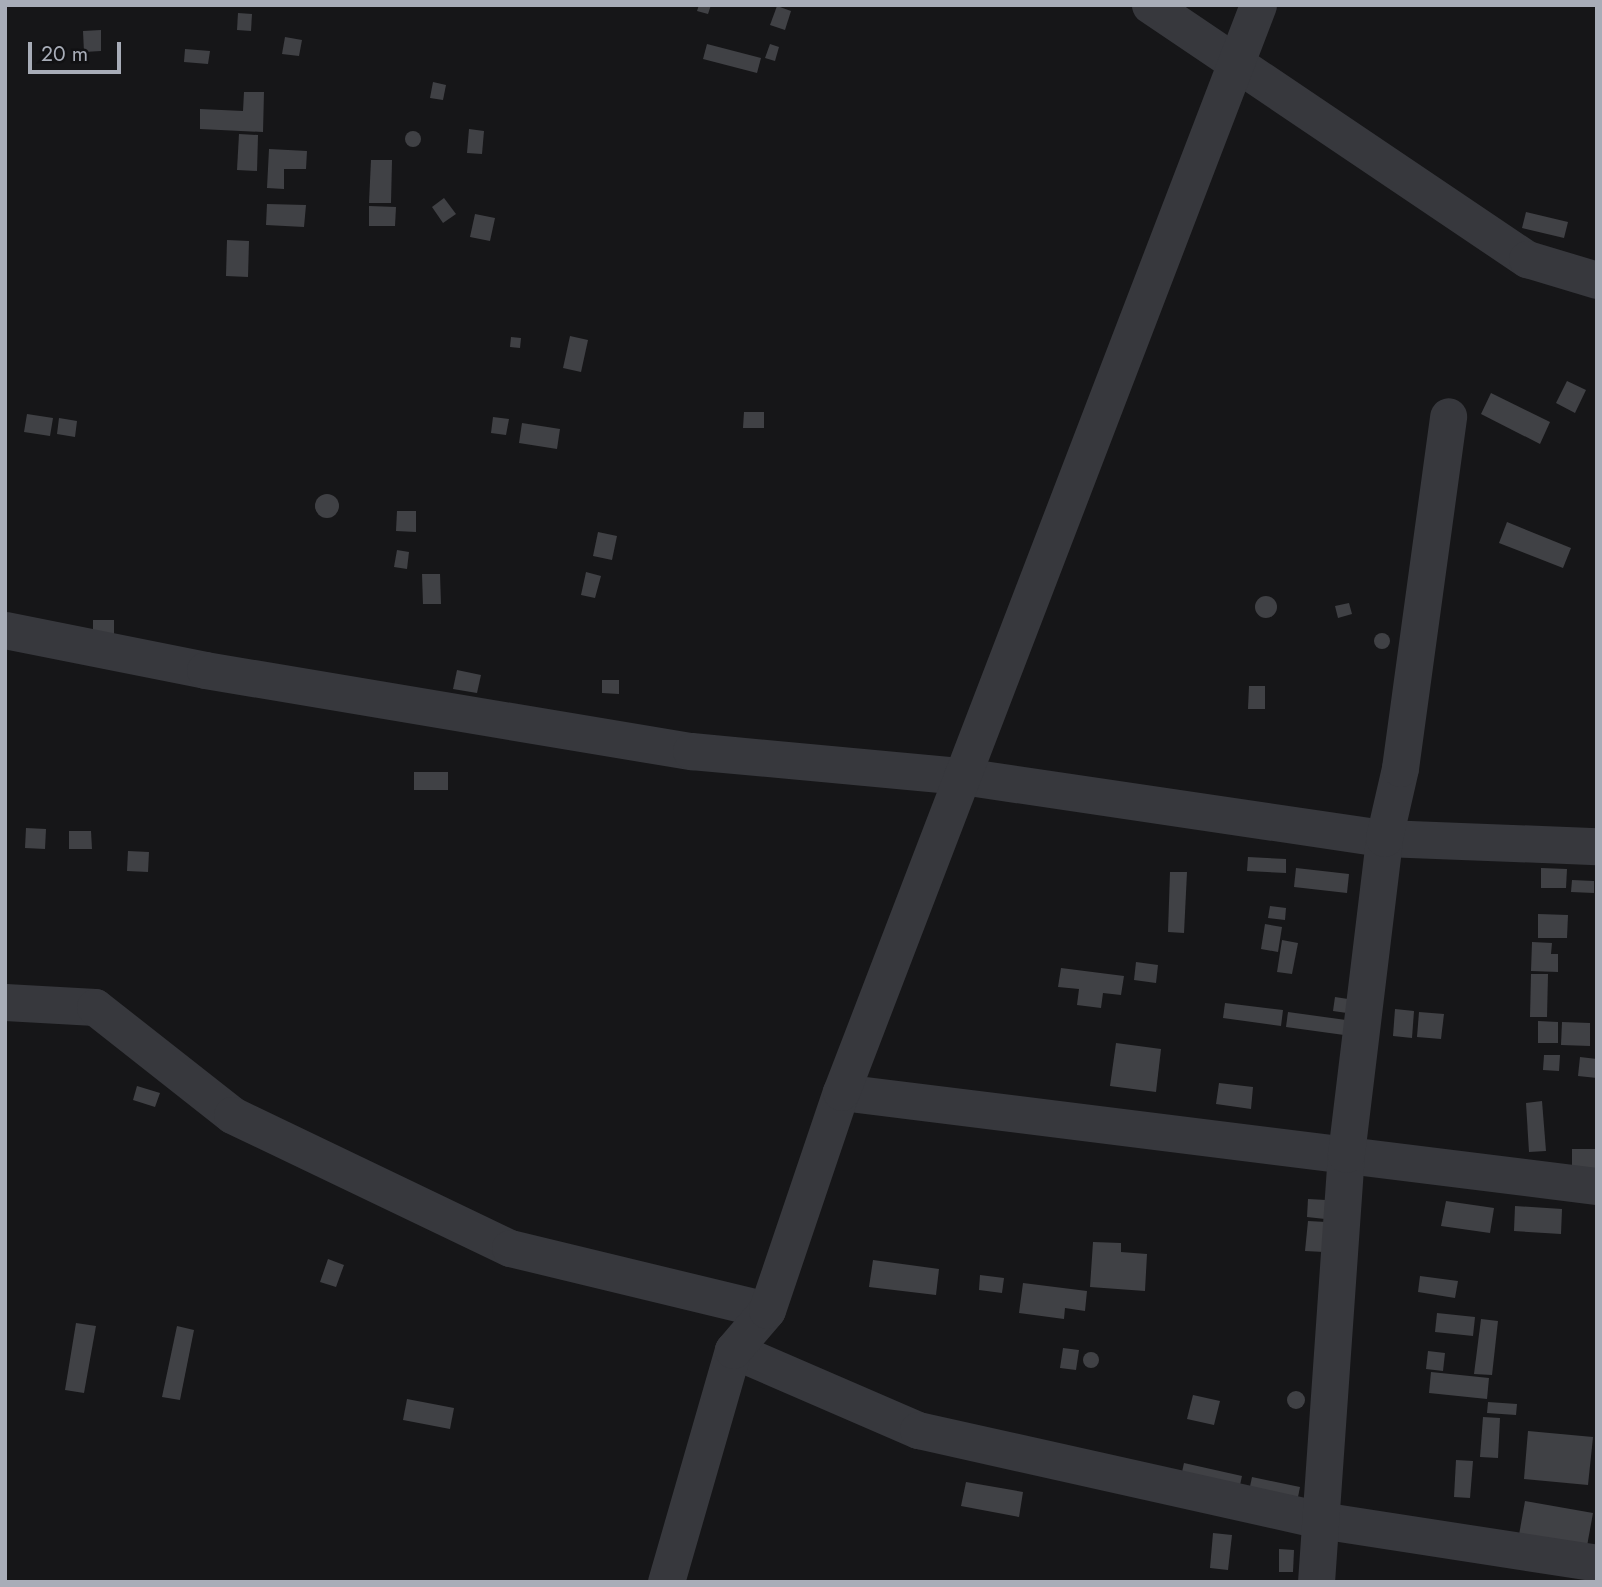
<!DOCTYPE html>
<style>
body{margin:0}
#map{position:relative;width:1602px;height:1587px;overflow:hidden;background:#161618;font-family:Jost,sans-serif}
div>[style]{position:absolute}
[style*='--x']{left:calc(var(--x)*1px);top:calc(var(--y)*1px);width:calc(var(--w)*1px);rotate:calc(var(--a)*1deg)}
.building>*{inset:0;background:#404145}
.round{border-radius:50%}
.minor>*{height:37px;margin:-18.5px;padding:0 18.5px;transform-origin:18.5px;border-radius:18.5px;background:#37383d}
span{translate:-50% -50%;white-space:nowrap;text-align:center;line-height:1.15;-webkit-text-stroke:7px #111113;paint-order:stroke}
.frame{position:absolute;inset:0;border:7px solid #a8adb8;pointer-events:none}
.scale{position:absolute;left:28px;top:42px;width:93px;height:32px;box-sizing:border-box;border:4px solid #a8adb8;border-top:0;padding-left:9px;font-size:21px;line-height:24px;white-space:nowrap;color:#a8adb8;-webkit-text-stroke:5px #111113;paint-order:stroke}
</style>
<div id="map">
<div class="building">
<div style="clip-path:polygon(699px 5px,711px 5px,708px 14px,697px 11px)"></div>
<div style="clip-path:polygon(777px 6px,791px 11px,785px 30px,770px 25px)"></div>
<div style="clip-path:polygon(238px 13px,252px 14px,251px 31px,237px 30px)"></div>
<div style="clip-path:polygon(101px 30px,101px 51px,84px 52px,83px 31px)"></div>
<div style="clip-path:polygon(285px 37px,302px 40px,299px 56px,282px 54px)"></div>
<div style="clip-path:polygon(707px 44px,761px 58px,757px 73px,703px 59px)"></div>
<div style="clip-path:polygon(770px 44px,779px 47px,775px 61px,765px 58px)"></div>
<div style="clip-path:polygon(185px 49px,210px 51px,208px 64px,184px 62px)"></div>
<div style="clip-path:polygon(433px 82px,446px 85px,443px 100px,430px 98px)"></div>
<div style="clip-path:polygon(244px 92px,264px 92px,263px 132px,200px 129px,200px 109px,243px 111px)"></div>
<div style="clip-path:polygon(469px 129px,484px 131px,482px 154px,467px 153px)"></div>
<div class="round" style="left:405px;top:131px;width:16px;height:16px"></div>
<div style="clip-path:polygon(239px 134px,258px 135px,257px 171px,237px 170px)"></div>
<div style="clip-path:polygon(269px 149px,307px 151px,306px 169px,284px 169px,284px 189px,267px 188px)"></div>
<div style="clip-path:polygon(371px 160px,392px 160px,391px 203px,369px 203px)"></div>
<div style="clip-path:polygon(444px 198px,456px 214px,443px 223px,432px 207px)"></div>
<div style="clip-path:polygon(267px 204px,306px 205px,304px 227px,266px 225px)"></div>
<div style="clip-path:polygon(369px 206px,396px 207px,395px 226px,369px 226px)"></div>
<div style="clip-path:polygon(1526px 212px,1568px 222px,1564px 238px,1522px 228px)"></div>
<div style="clip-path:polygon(475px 214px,495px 218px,490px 241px,470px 237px)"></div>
<div style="clip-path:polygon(227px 240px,249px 241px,248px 277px,226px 276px)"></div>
<div style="clip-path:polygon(570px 336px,588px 340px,581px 372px,563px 368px)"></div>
<div style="clip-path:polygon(511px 337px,521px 338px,520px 348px,510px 347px)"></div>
<div style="clip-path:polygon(1567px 381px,1586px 390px,1575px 413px,1556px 403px)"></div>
<div style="clip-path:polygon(1491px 393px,1550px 422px,1540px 444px,1481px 414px)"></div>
<div style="clip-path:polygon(744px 412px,764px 412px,764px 428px,743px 428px)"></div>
<div style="clip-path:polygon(27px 414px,53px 418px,50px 436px,24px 432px)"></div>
<div style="clip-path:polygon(493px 417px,509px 419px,506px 435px,491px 433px)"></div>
<div style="clip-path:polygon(59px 418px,77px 421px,75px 437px,57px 434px)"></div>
<div style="clip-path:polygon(522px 423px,560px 429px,557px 449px,519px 443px)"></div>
<div class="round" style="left:315px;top:494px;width:24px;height:24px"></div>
<div style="clip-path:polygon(397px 511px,416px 511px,416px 532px,396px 531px)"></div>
<div style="clip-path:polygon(1507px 522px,1571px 548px,1563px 568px,1499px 543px)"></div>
<div style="clip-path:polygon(598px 532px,617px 536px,612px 560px,593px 556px)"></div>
<div style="clip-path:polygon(397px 550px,409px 552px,407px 569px,394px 567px)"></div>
<div style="clip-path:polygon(586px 572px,601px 576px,595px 598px,581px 595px)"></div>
<div style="clip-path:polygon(422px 574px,440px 574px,441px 604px,423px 604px)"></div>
<div class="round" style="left:1255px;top:596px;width:22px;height:22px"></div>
<div style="clip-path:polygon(1349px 603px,1352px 614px,1338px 618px,1335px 606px)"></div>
<div style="clip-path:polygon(93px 620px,114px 620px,114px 637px,93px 637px)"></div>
<div class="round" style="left:1374px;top:633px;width:16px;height:16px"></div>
<div style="clip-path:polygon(457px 670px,481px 675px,477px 693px,453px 689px)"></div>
<div style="clip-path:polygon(602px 680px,619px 680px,619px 694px,602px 693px)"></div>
<div style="clip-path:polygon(1249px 686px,1265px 686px,1265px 709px,1248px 709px)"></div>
<div style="clip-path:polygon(414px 772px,448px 772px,448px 790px,414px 790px)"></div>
<div style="clip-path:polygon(26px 828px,46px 829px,45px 849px,25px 848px)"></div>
<div style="clip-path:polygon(69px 831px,91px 831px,92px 849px,69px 849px)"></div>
<div style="clip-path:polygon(128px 851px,149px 852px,148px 872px,127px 871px)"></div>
<div style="clip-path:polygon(1248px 857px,1286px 859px,1286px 873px,1247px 871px)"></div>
<div style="clip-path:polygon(1296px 868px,1349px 874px,1347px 893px,1294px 887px)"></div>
<div style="clip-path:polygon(1541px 868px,1567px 869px,1566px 888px,1541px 888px)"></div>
<div style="clip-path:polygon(1170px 872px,1187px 872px,1184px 933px,1168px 932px)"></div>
<div style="clip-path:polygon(1572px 880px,1594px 881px,1594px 893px,1571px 892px)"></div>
<div style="clip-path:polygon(1270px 906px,1286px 908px,1285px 920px,1268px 918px)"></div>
<div style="clip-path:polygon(1538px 914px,1568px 915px,1567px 938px,1538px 938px)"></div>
<div style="clip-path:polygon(1265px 924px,1282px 927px,1278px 952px,1261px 949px)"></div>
<div style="clip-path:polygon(1282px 940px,1298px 943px,1292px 974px,1277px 972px)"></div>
<div style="clip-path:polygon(1532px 942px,1552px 943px,1551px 954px,1558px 954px,1558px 972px,1531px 971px)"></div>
<div style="clip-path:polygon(1136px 962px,1158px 965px,1156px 983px,1134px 980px)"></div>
<div style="clip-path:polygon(1061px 968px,1124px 976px,1121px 995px,1103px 993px,1101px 1008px,1077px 1005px,1079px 989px,1058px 987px)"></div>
<div style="clip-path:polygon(1531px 974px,1548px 974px,1547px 1017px,1530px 1017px)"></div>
<div style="clip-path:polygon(1335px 997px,1348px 999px,1347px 1013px,1333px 1011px)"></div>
<div style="clip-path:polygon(1225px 1003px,1283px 1010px,1281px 1026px,1223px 1018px)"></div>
<div style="clip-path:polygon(1395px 1009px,1414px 1011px,1412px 1038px,1393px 1036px)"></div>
<div style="clip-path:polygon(1288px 1012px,1346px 1020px,1344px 1035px,1286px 1027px)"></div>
<div style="clip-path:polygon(1419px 1012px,1444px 1014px,1441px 1039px,1417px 1037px)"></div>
<div style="clip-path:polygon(1538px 1021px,1558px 1022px,1558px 1043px,1538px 1043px)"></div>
<div style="clip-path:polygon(1562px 1022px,1590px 1023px,1590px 1046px,1561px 1045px)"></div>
<div style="clip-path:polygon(1116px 1043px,1161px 1049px,1156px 1092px,1110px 1086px)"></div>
<div style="clip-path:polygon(1544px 1055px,1560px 1055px,1559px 1071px,1543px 1070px)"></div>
<div style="clip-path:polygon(1580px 1057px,1597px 1059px,1597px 1078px,1578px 1076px)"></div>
<div style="clip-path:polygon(1219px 1083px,1253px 1087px,1251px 1109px,1216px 1104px)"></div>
<div style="clip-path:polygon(137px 1086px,160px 1093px,155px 1107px,133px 1100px)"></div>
<div style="clip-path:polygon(1542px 1101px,1546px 1151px,1529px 1152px,1526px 1103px)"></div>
<div style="clip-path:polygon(1572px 1149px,1597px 1149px,1597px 1168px,1572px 1168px)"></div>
<div style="clip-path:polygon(1308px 1199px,1326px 1200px,1325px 1219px,1307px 1217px)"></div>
<div style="clip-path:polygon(1446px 1201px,1494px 1208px,1490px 1233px,1441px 1226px)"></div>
<div style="clip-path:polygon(1515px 1206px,1562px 1209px,1561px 1234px,1514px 1231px)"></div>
<div style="clip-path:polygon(1308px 1221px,1326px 1222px,1324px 1252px,1305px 1251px)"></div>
<div style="clip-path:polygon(1093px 1242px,1121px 1243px,1121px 1252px,1147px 1254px,1145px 1291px,1090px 1287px)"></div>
<div style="clip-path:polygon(328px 1259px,344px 1265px,336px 1287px,320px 1282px)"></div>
<div style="clip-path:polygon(873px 1260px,939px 1269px,936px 1295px,869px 1287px)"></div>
<div style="clip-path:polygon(980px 1275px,1004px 1278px,1002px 1293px,979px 1290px)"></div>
<div style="clip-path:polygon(1420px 1276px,1458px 1281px,1455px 1298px,1418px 1292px)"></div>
<div style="clip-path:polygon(1023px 1283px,1087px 1291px,1085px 1311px,1065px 1308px,1064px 1319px,1019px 1313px)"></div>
<div style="clip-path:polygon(1437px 1313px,1475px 1317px,1473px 1336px,1435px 1332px)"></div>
<div style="clip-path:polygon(1481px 1319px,1498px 1321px,1492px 1375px,1474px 1374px)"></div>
<div style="clip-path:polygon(76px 1323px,96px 1326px,84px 1393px,65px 1390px)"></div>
<div style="clip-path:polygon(177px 1326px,194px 1330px,180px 1400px,162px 1397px)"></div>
<div style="clip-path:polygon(1063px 1348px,1079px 1350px,1076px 1370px,1060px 1368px)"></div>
<div style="clip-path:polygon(1428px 1351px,1445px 1353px,1443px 1371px,1426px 1369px)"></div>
<div class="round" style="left:1083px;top:1352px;width:16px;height:16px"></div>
<div style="clip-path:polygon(1431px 1372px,1489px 1378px,1487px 1399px,1429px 1393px)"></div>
<div class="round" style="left:1287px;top:1391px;width:18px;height:18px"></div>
<div style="clip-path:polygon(1193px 1395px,1220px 1401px,1214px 1425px,1187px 1419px)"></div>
<div style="clip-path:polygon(407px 1399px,454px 1408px,450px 1429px,403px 1420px)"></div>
<div style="clip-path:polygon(1488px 1402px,1517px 1404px,1516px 1415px,1487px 1413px)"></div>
<div style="clip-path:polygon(1483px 1417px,1500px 1418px,1498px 1458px,1480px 1457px)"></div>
<div style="clip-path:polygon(1528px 1431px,1593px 1437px,1588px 1485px,1524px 1479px)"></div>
<div style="clip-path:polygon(1456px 1460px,1473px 1461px,1470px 1498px,1454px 1497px)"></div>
<div style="clip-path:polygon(1184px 1463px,1242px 1476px,1238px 1494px,1180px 1481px)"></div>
<div style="clip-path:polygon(1252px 1477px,1300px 1487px,1296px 1507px,1248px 1496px)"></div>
<div style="clip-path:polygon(966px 1482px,1023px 1492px,1019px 1517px,961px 1506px)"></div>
<div style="clip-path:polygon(1525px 1501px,1593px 1513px,1587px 1546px,1519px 1535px)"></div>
<div style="clip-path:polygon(1213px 1533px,1232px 1535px,1228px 1570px,1210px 1568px)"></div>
<div style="clip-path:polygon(1279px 1549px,1294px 1550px,1293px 1572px,1279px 1572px)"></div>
</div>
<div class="minor">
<div style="--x:1150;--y:5;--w:455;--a:34"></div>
<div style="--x:1527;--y:259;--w:73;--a:16.7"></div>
<div style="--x:5;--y:630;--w:204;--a:11.3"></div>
<div style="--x:205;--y:670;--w:493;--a:9.5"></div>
<div style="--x:691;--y:751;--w:272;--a:5.3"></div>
<div style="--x:962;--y:776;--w:427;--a:8.4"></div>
<div style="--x:1384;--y:838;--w:213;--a:2.2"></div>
<div style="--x:5;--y:1002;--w:90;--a:3.2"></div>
<div style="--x:95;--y:1007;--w:174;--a:38.2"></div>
<div style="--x:232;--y:1115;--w:308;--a:25.6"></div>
<div style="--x:510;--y:1248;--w:264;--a:13.6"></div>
<div style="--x:841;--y:1092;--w:762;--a:7.09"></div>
<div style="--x:733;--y:1350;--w:202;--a:23.4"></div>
<div style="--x:918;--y:1430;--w:412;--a:12.6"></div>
<div style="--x:1320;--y:1520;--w:280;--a:8.8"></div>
<div style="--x:666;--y:1582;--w:241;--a:-73.9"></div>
<div style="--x:733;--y:1350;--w:52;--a:-49.6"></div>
<div style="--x:767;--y:1310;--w:230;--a:-71.3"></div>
<div style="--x:841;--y:1092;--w:1164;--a:-69.01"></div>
<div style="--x:1316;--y:1582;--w:429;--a:-86"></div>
<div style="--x:1346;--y:1154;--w:318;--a:-83.1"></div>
<div style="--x:1384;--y:838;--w:72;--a:-77.1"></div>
<div style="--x:1400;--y:768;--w:355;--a:-82.2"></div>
</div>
<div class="frame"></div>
<div class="scale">20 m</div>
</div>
